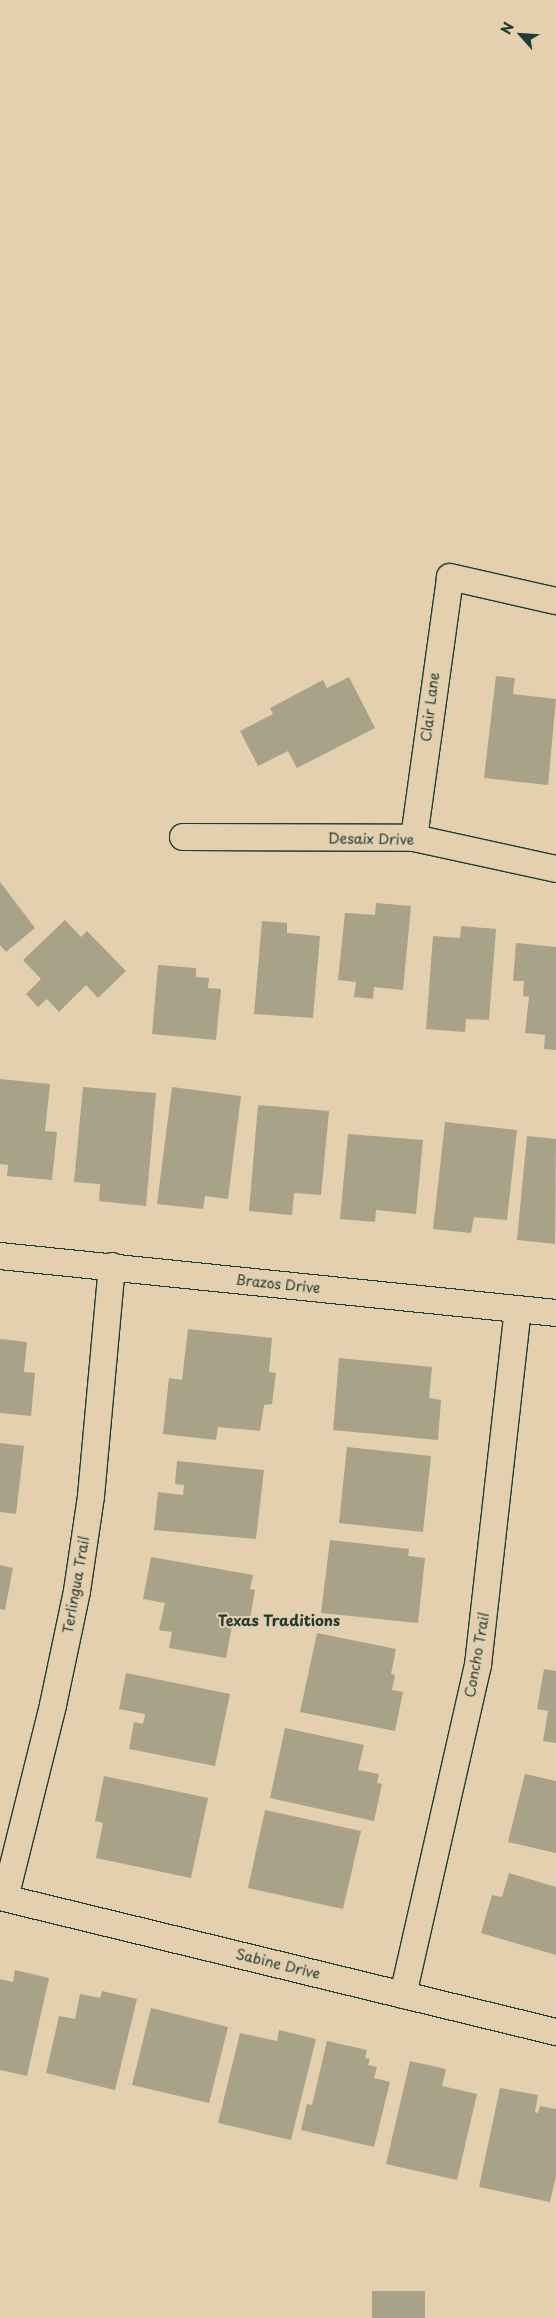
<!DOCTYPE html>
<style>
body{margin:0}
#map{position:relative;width:556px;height:2318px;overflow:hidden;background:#e4cfae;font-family:"Playpen Sans",sans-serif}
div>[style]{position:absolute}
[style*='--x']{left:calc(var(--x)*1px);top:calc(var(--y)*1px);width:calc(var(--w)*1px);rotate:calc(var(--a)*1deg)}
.building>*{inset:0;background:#a8a289}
.roads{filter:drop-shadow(1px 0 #1f3d34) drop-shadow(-1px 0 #1f3d34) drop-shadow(0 1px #1f3d34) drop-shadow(0 -1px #1f3d34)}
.minor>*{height:26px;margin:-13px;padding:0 13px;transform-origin:13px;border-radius:13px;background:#e4cfae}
span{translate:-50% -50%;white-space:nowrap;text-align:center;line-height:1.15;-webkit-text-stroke:4px #e4cfae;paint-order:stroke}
.street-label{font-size:14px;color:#1f3d34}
.neighbourhood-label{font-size:15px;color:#1f3d34;font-weight:700}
.north{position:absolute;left:496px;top:10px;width:50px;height:50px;-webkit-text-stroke:4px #e4cfae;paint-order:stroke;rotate:296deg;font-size:14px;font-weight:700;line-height:20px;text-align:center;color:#1f3d34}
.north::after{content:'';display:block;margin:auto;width:18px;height:22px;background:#1f3d34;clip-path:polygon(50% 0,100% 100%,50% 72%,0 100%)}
</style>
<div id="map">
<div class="building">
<div style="clip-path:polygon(496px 676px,515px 678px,513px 694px,556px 699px,548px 785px,484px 778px)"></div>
<div style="clip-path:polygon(349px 677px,375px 728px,297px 768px,288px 751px,258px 766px,240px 731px,273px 714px,270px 708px,323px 680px,327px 688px)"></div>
<div style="clip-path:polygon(0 882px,35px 928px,6px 952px,0 945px)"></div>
<div style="clip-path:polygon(376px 903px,411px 906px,403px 990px,374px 987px,373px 999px,354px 997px,356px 982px,338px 980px,345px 913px,375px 915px)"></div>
<div style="clip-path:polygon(65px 920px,81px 937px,87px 931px,126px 971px,98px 998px,86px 985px,59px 1012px,47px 999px,38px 1007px,26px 994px,41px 979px,23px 960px)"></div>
<div style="clip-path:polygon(262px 921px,287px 923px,287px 933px,320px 936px,313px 1018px,254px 1014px)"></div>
<div style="clip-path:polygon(461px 926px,496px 929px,489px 1020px,466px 1019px,465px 1032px,426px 1029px,433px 936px,460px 938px)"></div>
<div style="clip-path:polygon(516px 943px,556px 947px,556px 1050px,544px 1049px,545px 1035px,525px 1033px,529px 997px,523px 996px,524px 981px,513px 981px)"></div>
<div style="clip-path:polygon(158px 965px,196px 968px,196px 977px,209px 978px,208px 988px,221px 989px,216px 1040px,152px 1034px)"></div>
<div style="clip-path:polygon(0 1079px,50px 1084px,45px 1131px,57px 1132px,52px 1180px,7px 1176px,8px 1165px,0 1164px)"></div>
<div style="clip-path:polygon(83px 1087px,156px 1093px,146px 1206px,99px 1201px,100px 1184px,74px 1182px)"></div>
<div style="clip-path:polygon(172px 1087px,241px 1096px,228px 1199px,205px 1196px,203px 1209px,157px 1204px)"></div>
<div style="clip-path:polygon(258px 1105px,329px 1111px,321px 1195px,294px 1193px,292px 1215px,249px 1211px)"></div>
<div style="clip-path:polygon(445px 1122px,517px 1130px,507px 1220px,474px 1217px,471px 1233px,433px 1229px)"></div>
<div style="clip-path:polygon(348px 1134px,423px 1140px,416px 1214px,376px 1210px,375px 1222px,340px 1219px)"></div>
<div style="clip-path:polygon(527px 1136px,556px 1139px,555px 1244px,517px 1240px)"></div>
<div style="clip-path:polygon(188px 1329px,272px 1338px,269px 1372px,276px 1373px,272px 1404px,264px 1405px,260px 1431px,218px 1427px,216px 1440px,163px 1434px,169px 1378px,182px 1380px)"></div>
<div style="clip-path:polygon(0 1339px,27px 1342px,24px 1372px,35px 1373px,31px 1416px,0 1413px)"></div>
<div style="clip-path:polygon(339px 1358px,432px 1367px,429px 1398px,441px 1400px,438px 1440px,333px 1430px)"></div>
<div style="clip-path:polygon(0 1443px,24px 1446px,16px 1514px,0 1512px)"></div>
<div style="clip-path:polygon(347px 1447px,431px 1456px,423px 1532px,339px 1523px)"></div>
<div style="clip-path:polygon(177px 1461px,264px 1470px,256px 1539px,154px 1530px,158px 1492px,183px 1495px,184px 1485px,175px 1484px)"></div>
<div style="clip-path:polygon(330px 1540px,409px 1549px,408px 1556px,425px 1558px,418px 1623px,321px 1613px)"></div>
<div style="clip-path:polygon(151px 1557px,253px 1575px,250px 1589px,255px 1590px,250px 1619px,234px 1616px,226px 1658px,169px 1648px,172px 1632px,159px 1630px,165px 1603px,143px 1599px)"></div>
<div style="clip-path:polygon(0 1565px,13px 1568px,5px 1610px,0 1609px)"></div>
<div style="clip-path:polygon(317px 1633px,396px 1649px,391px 1674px,395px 1675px,392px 1690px,403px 1692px,395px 1731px,300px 1712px)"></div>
<div style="clip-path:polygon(544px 1669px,556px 1671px,556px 1743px,543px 1741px,548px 1711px,537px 1709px)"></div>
<div style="clip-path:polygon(126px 1673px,230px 1694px,215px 1766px,129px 1749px,134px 1722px,143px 1724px,145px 1714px,119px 1709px)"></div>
<div style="clip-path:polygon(285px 1728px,364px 1745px,358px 1770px,379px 1774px,377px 1783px,382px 1784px,374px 1821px,270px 1798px)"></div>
<div style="clip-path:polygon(525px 1774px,556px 1781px,556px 1853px,508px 1842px)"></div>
<div style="clip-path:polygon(104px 1776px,208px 1798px,191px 1878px,96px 1858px,103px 1823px,95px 1821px)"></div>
<div style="clip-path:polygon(265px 1810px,361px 1831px,343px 1909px,248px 1888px)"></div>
<div style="clip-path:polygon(509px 1873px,556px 1887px,556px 1955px,481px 1933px,492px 1895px,502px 1897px)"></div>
<div style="clip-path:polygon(15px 1970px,49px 1978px,27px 2076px,0 2070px,0 1979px,13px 1982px)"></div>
<div style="clip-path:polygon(102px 1991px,137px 1999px,115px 2090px,46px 2073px,59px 2016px,75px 2019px,80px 1994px,100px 1998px)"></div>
<div style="clip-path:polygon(151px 2008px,228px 2027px,209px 2103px,132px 2085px)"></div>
<div style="clip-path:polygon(279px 2030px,316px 2039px,291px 2140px,218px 2123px,240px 2033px,277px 2041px)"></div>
<div style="clip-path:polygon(327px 2041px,367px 2050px,365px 2058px,370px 2059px,368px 2065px,377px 2067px,374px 2078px,390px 2082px,374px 2147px,301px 2130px,307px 2104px,312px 2105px)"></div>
<div style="clip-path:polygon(410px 2061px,446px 2069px,442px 2086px,477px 2094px,457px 2180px,386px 2164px)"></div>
<div style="clip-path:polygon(500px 2088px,538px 2095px,535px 2112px,538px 2113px,540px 2106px,556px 2109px,556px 2176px,550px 2202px,479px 2187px)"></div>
<div style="clip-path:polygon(372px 2291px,425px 2291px,425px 2318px,372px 2318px)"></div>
</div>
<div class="roads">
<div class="minor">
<div style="--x:183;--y:837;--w:231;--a:0.2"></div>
<div style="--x:414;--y:838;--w:145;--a:12.3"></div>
<div style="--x:414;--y:838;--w:263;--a:-82.1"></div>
<div style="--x:450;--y:577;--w:109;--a:12.8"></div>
<div style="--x:0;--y:1256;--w:559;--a:5.85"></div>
<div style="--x:0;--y:1897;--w:572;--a:13.65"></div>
<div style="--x:5;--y:1898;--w:199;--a:-76"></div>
<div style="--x:53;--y:1705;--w:116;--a:-78.1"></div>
<div style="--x:77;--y:1591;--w:96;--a:-81.6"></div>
<div style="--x:91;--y:1496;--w:231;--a:-84.8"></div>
<div style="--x:403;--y:1995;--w:338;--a:-77.2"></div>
<div style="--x:478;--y:1665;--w:357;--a:-83.6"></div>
</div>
</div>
<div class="street-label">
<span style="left:430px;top:707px;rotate:-83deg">Clair Lane</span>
<span style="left:371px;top:839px;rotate:1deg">Desaix Drive</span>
<span style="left:278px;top:1284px;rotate:6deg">Brazos Drive</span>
<span style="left:76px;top:1585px;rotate:-80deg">Terlingua Trail</span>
<span style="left:477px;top:1655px;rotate:-80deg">Concho Trail</span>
<span style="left:278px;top:1964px;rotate:14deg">Sabine Drive</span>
</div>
<div class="neighbourhood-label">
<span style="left:279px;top:1620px">Texas Traditions</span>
</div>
<div class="north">N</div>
</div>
